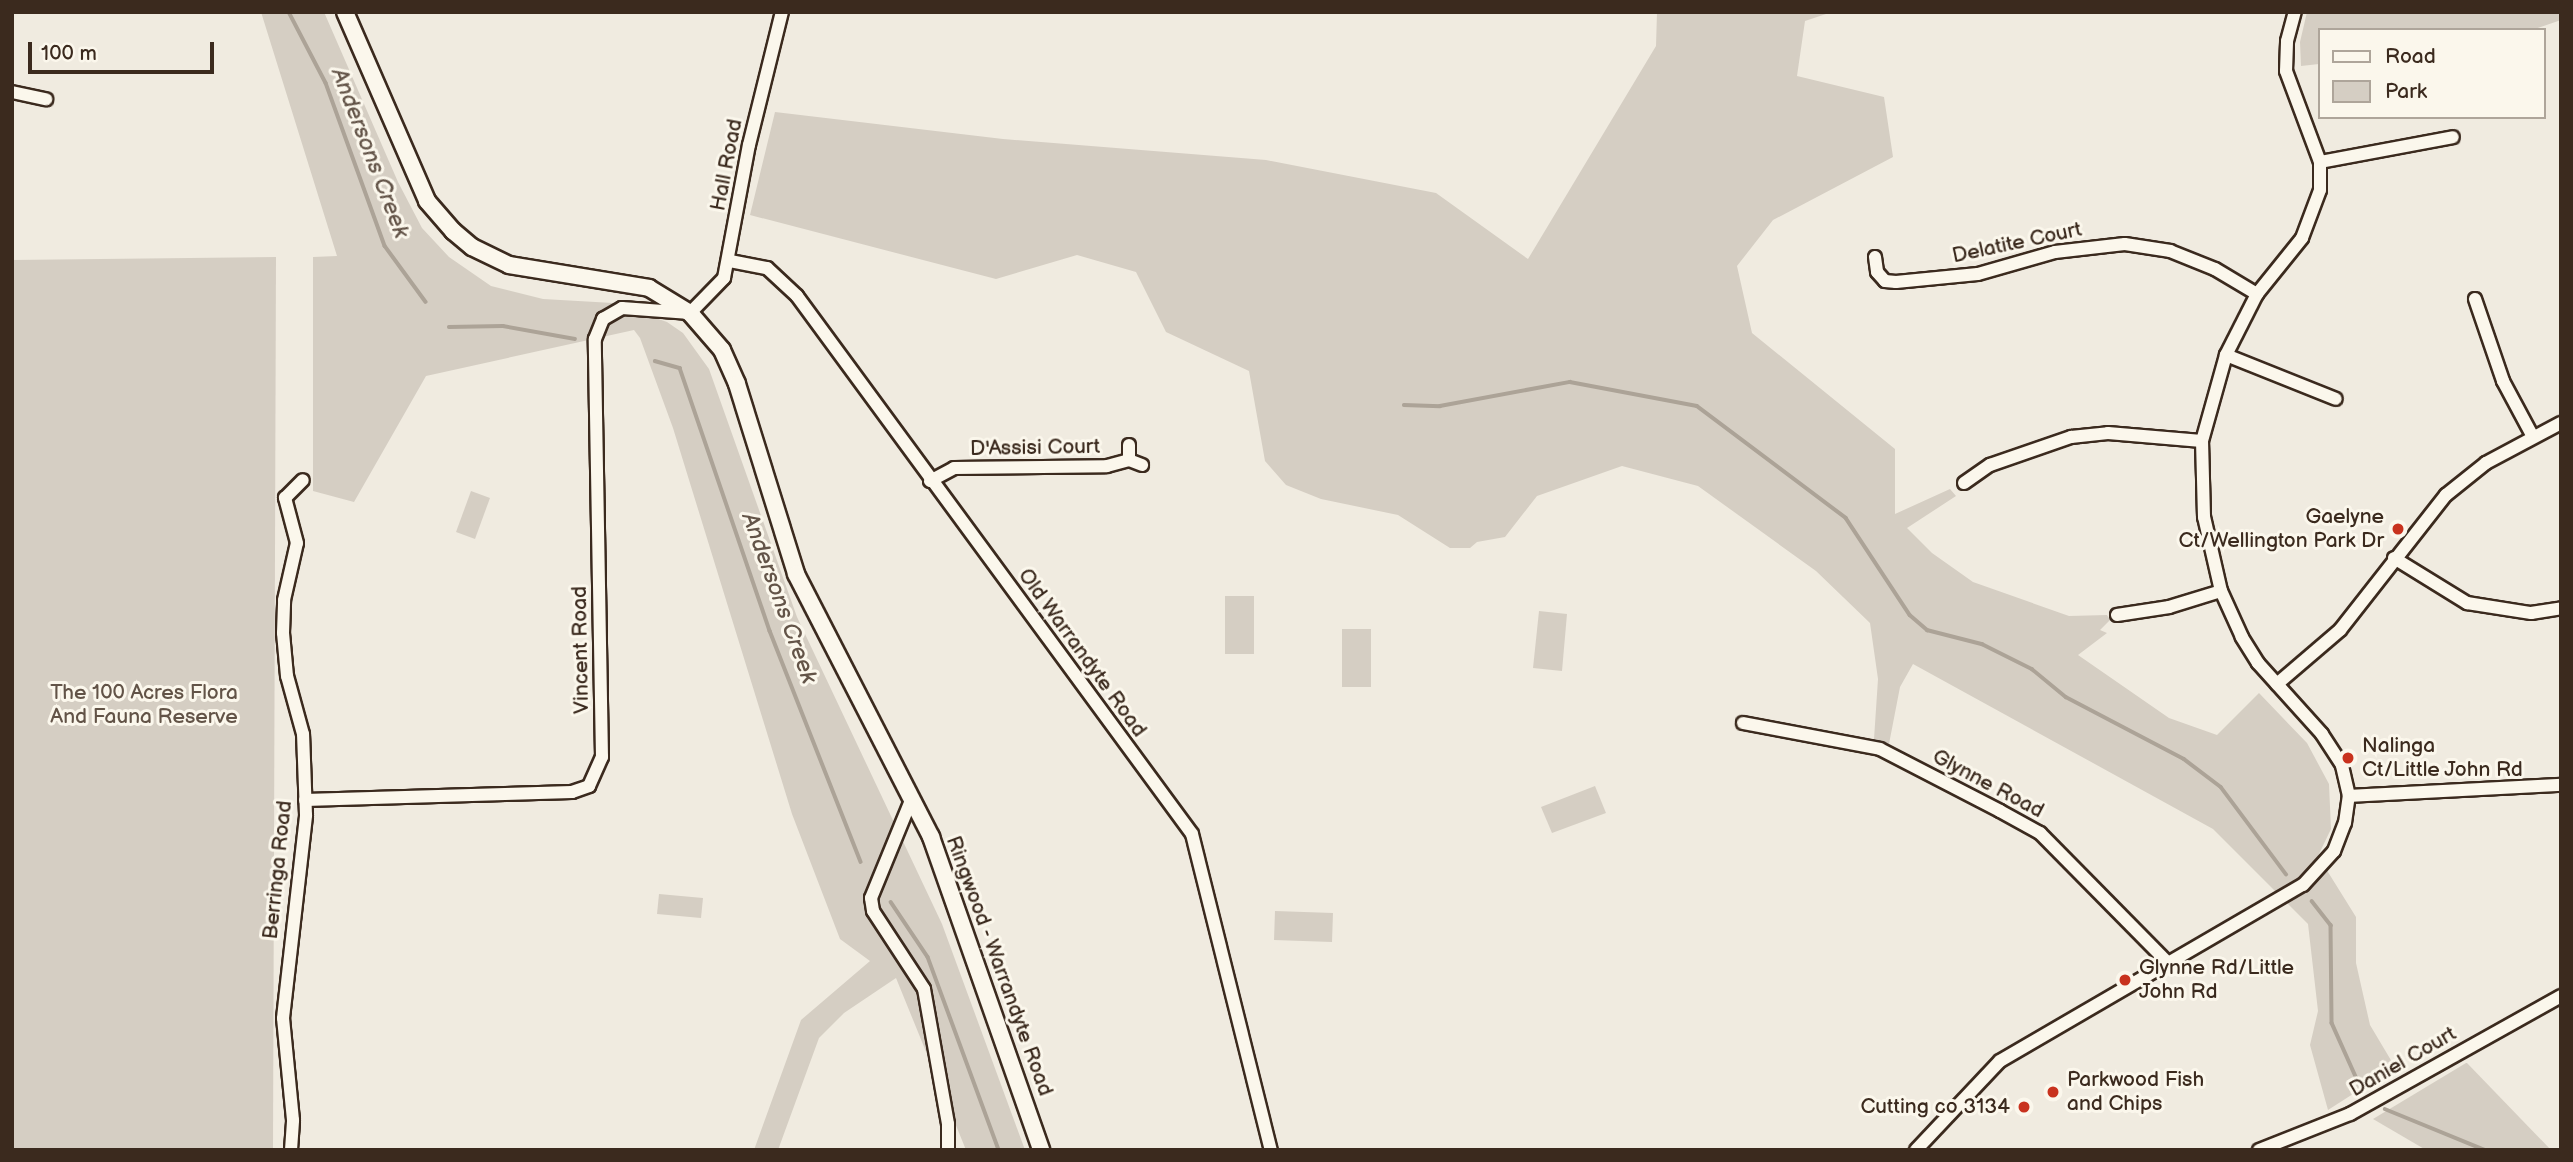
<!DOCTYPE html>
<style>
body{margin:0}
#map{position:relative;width:2573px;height:1162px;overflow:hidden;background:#f0ebe0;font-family:"Balsamiq Sans",sans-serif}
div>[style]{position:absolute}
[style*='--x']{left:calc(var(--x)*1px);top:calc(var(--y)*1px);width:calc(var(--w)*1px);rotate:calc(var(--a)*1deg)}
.green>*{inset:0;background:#d5cec3}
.stream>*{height:3.5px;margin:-1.75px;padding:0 1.75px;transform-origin:1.75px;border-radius:1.75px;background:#aca397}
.roads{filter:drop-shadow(2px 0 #3b2a1e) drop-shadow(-2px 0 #3b2a1e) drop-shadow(0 2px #3b2a1e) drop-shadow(0 -2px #3b2a1e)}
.minor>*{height:12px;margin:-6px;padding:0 6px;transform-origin:6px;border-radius:6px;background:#fbf7ec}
.major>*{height:16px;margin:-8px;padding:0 8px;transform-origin:8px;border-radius:8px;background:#fbf7ec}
.dots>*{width:19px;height:19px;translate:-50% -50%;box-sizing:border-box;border:4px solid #fbf7ec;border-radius:50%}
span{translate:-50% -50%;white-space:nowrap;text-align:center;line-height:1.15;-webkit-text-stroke:6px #fbf7ec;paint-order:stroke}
.street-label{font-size:21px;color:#3b2a1e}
.poi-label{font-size:21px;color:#3b2a1e}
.right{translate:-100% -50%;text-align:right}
.left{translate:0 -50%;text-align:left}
.park-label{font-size:21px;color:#625347}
.water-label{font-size:23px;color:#635448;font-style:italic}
.frame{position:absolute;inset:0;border:14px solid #3b2a1e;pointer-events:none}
.legend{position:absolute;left:2318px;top:28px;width:228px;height:91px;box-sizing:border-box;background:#fbf7ec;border:2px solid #aea59a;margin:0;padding:9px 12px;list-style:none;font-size:21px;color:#3b2a1e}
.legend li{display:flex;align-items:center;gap:14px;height:35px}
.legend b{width:35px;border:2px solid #aea59a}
.scale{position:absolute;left:28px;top:42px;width:186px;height:32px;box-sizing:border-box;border:4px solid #3b2a1e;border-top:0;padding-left:9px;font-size:21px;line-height:24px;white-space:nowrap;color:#3b2a1e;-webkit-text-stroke:5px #fbf7ec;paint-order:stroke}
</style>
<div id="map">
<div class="green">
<div style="clip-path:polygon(261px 12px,324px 12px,398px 182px,422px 228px,449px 257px,491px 286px,543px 299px,613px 303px,667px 322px,683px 333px,709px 369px,797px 617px,942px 924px,1025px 1150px,966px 1150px,896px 978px,844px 1013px,819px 1038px,778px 1150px,754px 1150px,801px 1020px,870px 961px,840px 939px,792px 814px,673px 428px,640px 338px,634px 330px,426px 376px,354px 502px,313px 491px,313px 257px,337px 256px)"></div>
<div style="clip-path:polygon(1657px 12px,1832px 12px,1805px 21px,1797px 76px,1884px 97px,1893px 157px,1773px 220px,1737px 266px,1752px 333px,1895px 449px,1895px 514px,1950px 489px,1956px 496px,1907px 528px,1932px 553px,1973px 582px,2069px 616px,2107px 615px,2110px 620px,2100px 630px,2107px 633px,2078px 655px,2169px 718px,2217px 735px,2259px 693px,2307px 743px,2329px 784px,2331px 829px,2318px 856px,2356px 917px,2356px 963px,2370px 1025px,2395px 1067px,2328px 1110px,2310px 1045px,2318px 1011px,2308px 924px,2213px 829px,1913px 664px,1900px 687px,1889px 744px,1874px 739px,1878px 679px,1870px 623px,1816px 571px,1698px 486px,1622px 466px,1537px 496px,1505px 537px,1477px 542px,1470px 548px,1450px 548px,1398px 515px,1321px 499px,1286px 485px,1265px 461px,1249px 371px,1166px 332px,1136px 272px,1077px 255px,996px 279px,750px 215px,775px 112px,1003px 139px,1266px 160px,1436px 193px,1528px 259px,1656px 46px)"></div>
<div style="clip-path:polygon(2307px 12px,2561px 12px,2561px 20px,2532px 30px,2319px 30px,2319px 64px,2301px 66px,2300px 42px)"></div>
<div style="clip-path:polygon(276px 257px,273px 1150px,12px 1150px,12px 260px)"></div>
<div style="clip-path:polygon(471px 491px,490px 498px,475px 539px,456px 532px)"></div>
<div style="clip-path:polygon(1225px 596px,1254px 596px,1254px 654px,1225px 654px)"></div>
<div style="clip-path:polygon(1539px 611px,1567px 614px,1562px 671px,1533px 668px)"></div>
<div style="clip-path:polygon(1342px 629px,1371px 629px,1371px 687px,1342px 687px)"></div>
<div style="clip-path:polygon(1595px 786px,1606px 813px,1552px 833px,1541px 807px)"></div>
<div style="clip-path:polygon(659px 894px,703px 898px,701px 918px,657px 914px)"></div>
<div style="clip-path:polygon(1275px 911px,1333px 913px,1332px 942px,1274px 940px)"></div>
<div style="clip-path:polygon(2466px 1063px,2467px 1063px,2551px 1150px,2426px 1150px,2373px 1119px)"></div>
</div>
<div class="stream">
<div style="--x:289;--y:12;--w:80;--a:62.5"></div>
<div style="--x:326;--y:83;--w:173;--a:70.1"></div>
<div style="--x:385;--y:246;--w:69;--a:53.8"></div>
<div style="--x:449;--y:327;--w:54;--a:-1.1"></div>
<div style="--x:503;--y:326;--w:73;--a:10.2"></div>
<div style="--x:655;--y:361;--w:26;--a:16"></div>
<div style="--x:680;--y:368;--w:278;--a:71.1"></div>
<div style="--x:770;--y:631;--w:248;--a:68.5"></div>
<div style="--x:1404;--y:405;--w:36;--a:2"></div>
<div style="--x:1440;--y:406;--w:132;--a:-10.5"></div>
<div style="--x:1570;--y:382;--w:129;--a:10.7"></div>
<div style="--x:1697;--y:406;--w:186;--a:36.9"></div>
<div style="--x:1846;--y:518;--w:116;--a:56.6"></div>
<div style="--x:1910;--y:615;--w:23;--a:41"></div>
<div style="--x:1927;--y:630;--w:57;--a:14.3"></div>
<div style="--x:1982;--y:644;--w:56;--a:26.6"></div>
<div style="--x:2032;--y:669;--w:44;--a:39.5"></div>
<div style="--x:2066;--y:697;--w:133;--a:27.7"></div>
<div style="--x:2184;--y:759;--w:46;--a:37.1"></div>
<div style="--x:2221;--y:787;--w:109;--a:53.2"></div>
<div style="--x:2312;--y:901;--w:31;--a:52"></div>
<div style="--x:2331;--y:925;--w:98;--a:89.4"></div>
<div style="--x:2332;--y:1023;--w:64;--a:65.9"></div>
<div style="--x:891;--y:902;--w:66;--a:56.1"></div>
<div style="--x:928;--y:957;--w:206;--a:69.8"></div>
<div style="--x:2385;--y:1109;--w:108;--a:22.3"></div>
</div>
<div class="roads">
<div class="minor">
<div style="--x:12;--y:92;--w:35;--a:12"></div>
<div style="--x:2320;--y:162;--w:135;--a:-10.6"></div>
<div style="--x:1875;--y:257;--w:15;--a:82"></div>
<div style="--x:1877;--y:272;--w:12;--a:48"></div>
<div style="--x:1885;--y:281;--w:11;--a:5"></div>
<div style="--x:1896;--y:282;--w:82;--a:-5.6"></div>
<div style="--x:1978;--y:274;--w:80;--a:-15.9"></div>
<div style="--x:2055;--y:252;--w:70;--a:-6.5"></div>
<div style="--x:2125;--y:244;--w:46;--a:8.8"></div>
<div style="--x:2170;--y:251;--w:48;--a:21.8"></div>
<div style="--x:2215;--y:269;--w:49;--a:30.8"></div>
<div style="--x:730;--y:261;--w:38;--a:11"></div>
<div style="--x:767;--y:268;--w:41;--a:43"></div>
<div style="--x:797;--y:296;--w:667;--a:53.71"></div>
<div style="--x:1192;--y:834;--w:326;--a:76"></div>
<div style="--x:2475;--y:299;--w:87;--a:71.1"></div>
<div style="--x:2503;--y:381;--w:61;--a:61.8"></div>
<div style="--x:2226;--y:355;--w:118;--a:21.8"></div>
<div style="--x:1129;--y:445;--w:15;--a:90"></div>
<div style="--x:930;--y:481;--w:27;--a:-28"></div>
<div style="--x:954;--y:468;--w:153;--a:-0.7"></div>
<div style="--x:1107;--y:466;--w:23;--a:-15"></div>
<div style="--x:1129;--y:460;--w:14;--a:21"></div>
<div style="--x:1964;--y:483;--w:32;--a:-35"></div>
<div style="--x:1990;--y:465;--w:86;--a:-19.1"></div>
<div style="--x:2071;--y:437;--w:37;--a:-6"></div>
<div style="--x:2108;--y:433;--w:94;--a:4.9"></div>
<div style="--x:2394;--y:558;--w:86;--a:31.7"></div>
<div style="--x:2467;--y:603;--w:65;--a:8.9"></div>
<div style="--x:2531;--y:613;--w:30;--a:-9"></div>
<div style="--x:2117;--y:615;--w:53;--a:-8.7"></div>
<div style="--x:2169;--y:607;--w:54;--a:-17.1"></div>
<div style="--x:2277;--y:684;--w:83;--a:-40.6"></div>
<div style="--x:2340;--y:630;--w:172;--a:-51.9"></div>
<div style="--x:2446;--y:495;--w:51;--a:-38.7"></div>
<div style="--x:2486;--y:463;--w:85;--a:-28.1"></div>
<div style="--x:1743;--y:723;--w:139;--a:10.7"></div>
<div style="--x:1880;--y:749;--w:135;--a:27.3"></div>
<div style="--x:2000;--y:811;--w:46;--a:28.8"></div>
<div style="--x:2040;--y:833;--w:182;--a:45.4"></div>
<div style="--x:2349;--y:796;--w:212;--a:-3"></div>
<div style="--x:912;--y:798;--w:108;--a:112.3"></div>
<div style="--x:871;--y:898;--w:13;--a:81"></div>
<div style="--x:873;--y:911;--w:93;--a:56.8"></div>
<div style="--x:924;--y:989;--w:137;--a:79.9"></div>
<div style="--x:948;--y:1124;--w:26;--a:90"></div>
<div style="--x:305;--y:800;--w:267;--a:-1.7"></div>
<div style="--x:572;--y:792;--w:18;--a:-19"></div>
<div style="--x:589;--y:786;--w:32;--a:-66"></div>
<div style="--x:602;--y:757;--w:418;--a:-91"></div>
<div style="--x:595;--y:339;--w:22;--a:-68"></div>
<div style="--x:603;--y:319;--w:22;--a:-30"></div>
<div style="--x:622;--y:308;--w:68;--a:4.2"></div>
<div style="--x:690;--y:313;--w:49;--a:-45.8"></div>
<div style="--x:724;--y:278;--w:135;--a:-79.4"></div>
<div style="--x:749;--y:145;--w:137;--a:-76.1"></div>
<div style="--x:291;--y:1150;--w:30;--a:-86"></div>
<div style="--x:293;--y:1120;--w:102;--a:-95.6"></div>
<div style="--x:283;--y:1018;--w:204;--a:-83.5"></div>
<div style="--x:306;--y:815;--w:81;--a:-92.1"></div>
<div style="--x:303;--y:734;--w:60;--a:-105.4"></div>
<div style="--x:287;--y:676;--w:43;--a:-95.3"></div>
<div style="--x:283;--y:633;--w:33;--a:-88"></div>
<div style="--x:284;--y:600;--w:58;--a:-77.2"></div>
<div style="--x:297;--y:543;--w:47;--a:-104.9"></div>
<div style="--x:285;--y:498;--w:25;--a:-45"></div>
<div style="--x:1916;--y:1150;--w:122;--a:-46.7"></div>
<div style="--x:2000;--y:1061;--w:350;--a:-30.2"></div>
<div style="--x:2303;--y:885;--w:46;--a:-47.6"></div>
<div style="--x:2334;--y:851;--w:30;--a:-69"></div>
<div style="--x:2345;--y:823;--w:27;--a:-82"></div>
<div style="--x:2349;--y:796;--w:32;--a:-103"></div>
<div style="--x:2342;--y:765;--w:37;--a:-123"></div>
<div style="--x:2322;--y:734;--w:96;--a:-132"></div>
<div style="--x:2258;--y:663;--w:31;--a:-122"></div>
<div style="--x:2242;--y:637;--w:51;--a:-114.5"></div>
<div style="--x:2221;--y:591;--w:76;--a:-102.9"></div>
<div style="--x:2204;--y:517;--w:76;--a:-91.5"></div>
<div style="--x:2202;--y:441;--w:89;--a:-74.4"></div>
<div style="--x:2226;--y:355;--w:68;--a:-63.1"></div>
<div style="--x:2257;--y:294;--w:72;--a:-51.2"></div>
<div style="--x:2302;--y:238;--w:51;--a:-69.4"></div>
<div style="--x:2320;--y:190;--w:28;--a:-90"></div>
<div style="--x:2320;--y:162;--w:97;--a:-110.5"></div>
<div style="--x:2286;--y:71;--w:30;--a:-88"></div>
<div style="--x:2287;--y:41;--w:30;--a:-75"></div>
<div style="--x:2259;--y:1150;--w:98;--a:-21.6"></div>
<div style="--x:2350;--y:1114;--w:242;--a:-29.2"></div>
</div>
<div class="major">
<div style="--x:345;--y:12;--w:206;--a:66.5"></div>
<div style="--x:427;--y:201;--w:40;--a:49"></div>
<div style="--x:453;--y:231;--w:25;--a:40"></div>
<div style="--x:472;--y:247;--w:41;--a:25.9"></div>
<div style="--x:509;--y:265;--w:142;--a:9.3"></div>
<div style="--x:649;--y:288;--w:48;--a:31.4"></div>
<div style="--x:690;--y:313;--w:49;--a:49.1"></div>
<div style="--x:722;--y:350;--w:37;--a:66"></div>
<div style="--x:737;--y:384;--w:199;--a:72.7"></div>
<div style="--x:796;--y:574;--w:296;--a:62.8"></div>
<div style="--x:931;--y:837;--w:332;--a:70.6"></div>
</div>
</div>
<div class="dots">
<div style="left:2398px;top:529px;background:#c8321e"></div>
<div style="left:2348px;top:758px;background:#c8321e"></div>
<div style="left:2125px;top:980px;background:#c8321e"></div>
<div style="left:2053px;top:1092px;background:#c8321e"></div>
<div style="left:2024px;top:1107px;background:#c8321e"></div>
</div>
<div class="street-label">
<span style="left:727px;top:165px;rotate:-79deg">Hall Road</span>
<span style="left:2017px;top:243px;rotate:-12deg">Delatite Court</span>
<span style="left:1035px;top:448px;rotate:-1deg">D'Assisi Court</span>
<span style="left:581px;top:650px;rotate:-91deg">Vincent Road</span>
<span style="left:1082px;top:653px;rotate:54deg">Old Warrandyte Road</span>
<span style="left:1988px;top:784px;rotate:28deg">Glynne Road</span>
<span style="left:278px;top:870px;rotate:-84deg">Berringa Road</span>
<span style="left:999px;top:966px;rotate:70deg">Ringwood - Warrandyte Road</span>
<span style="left:2403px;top:1062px;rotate:-30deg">Daniel Court</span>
</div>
<div class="poi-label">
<span class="right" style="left:2384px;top:529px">Gaelyne<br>Ct/Wellington Park Dr</span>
<span class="left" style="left:2362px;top:758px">Nalinga<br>Ct/Little John Rd</span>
<span class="left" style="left:2139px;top:980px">Glynne Rd/Little<br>John Rd</span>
<span class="left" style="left:2067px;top:1092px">Parkwood Fish<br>and Chips</span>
<span class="right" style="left:2010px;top:1107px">Cutting co 3134</span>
</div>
<div class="park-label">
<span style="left:144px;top:705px">The 100 Acres Flora<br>And Fauna Reserve</span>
</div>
<div class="water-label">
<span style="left:370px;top:153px;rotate:69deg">Andersons Creek</span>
<span style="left:779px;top:598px;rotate:70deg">Andersons Creek</span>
</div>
<div class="frame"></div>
<ul class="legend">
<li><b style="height:9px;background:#fbf7ec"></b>Road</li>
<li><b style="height:19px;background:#d5cec3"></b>Park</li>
</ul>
<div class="scale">100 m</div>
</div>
